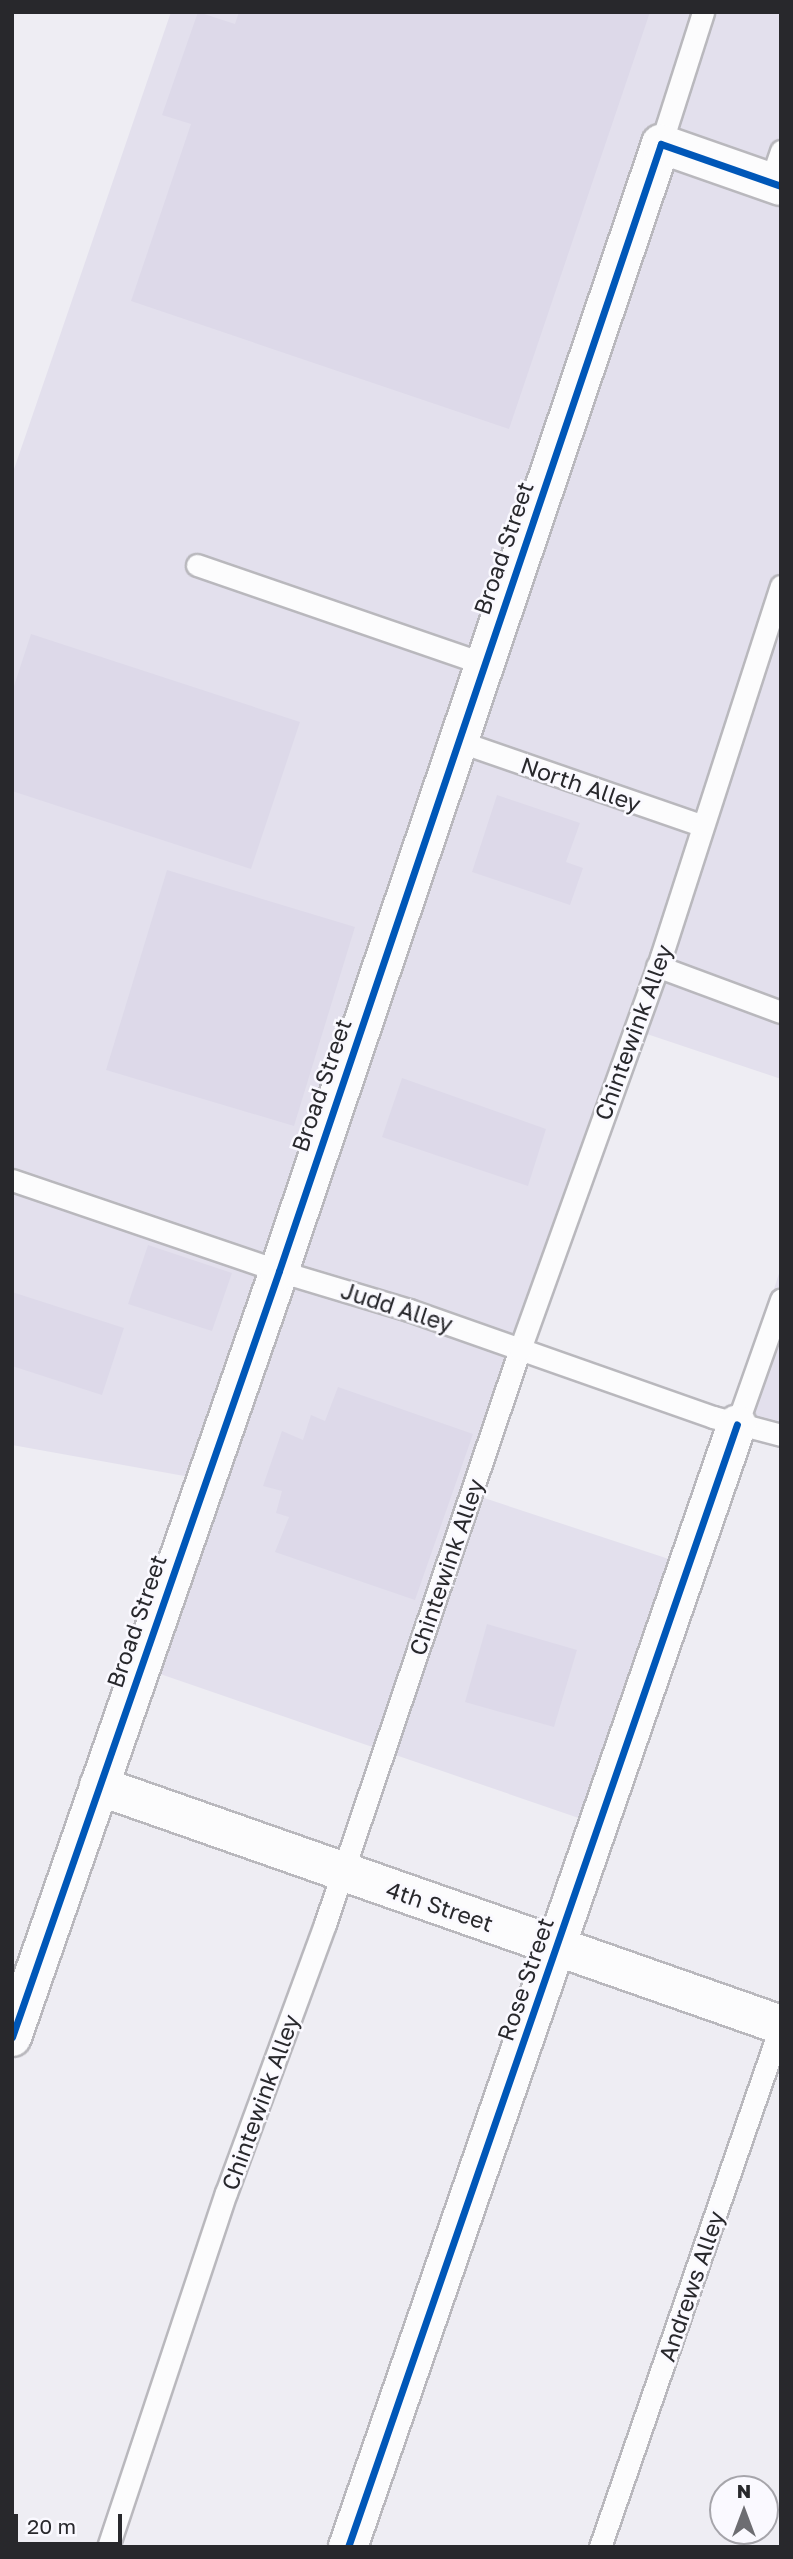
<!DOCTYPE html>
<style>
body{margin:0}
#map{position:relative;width:793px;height:2559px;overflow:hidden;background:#eeedf3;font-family:"Golos Text",sans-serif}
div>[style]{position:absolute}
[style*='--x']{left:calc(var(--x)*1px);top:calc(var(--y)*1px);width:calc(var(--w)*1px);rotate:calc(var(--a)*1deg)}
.built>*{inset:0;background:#e3e0ed}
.building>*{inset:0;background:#ddd9e9}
.roads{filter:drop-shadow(2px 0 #b9b8bd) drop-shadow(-2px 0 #b9b8bd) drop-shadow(0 2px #b9b8bd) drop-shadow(0 -2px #b9b8bd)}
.service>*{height:21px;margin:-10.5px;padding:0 10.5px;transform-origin:10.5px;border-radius:10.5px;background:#fcfcfd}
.minor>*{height:38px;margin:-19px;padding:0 19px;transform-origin:19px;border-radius:19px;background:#fcfcfd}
.cycleway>*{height:7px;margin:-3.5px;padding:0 3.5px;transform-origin:3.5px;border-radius:3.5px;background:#0057b8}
span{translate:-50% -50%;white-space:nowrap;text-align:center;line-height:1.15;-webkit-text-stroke:5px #faf9ff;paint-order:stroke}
.street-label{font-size:23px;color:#28282c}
.frame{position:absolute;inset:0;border:14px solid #28282c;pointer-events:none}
.north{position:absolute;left:709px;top:2475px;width:70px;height:70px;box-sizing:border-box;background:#faf9ff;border:2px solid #a6a5ab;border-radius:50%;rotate:0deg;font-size:19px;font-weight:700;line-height:28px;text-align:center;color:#28282c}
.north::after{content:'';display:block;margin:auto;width:24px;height:32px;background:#6d6d72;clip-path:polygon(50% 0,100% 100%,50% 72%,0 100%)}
.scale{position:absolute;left:14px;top:2514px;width:108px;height:32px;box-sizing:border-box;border:4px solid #28282c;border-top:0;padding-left:9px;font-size:21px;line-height:24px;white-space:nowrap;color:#28282c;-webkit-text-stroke:5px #faf9ff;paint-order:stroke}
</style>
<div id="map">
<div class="built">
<div style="clip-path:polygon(171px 12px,781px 12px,781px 1079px,635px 1030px,469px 1493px,696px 1568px,602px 1826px,137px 1666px,201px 1479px,12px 1445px,12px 475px)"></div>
<div style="clip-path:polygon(781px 1267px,781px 1439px,732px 1423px)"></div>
</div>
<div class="building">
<div style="clip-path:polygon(198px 12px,235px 24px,239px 12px,650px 12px,509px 429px,131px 301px,191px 124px,162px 115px)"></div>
<div style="clip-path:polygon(31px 634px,300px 722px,251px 869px,12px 791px,12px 692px)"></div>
<div style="clip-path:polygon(497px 795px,580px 823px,566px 862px,583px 868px,570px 905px,472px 872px)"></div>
<div style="clip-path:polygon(167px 870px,355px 927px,294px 1126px,106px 1070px)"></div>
<div style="clip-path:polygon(402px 1078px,546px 1129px,528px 1186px,382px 1137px)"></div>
<div style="clip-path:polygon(148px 1245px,232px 1273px,212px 1331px,128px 1304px)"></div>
<div style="clip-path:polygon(12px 1292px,124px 1328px,102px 1395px,12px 1366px)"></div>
<div style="clip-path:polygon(338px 1387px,473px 1434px,415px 1600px,275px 1552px,289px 1517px,276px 1513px,282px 1491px,263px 1486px,282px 1431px,303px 1440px,311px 1415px,325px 1421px)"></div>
<div style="clip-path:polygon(487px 1624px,577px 1650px,554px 1727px,465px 1702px)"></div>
</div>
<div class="roads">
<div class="service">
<div style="--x:661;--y:144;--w:139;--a:-72.3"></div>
<div style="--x:770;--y:183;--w:34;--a:-71"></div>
<div style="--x:197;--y:565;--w:305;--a:19"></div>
<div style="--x:458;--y:741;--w:259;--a:19.1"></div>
<div style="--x:657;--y:966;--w:132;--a:20.4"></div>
<div style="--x:12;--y:1180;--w:282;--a:18.8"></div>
<div style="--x:279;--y:1271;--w:136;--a:16.7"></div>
<div style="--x:409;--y:1310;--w:322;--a:19.4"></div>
<div style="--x:713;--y:1417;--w:70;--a:14.8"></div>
<div style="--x:737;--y:1424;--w:132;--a:-70.5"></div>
<div style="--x:108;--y:2547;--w:373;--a:-71.6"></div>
<div style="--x:226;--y:2193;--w:287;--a:-69.8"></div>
<div style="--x:325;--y:1924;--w:607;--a:-71.27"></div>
<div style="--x:520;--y:1349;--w:417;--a:-70.2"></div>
<div style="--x:661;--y:957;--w:390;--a:-72.1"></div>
<div style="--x:600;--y:2547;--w:552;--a:-70.88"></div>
</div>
<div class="minor">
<div style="--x:99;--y:1786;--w:723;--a:19.31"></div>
<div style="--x:12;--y:2037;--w:811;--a:-70.78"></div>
<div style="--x:279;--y:1271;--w:1190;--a:-71.28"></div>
<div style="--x:661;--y:144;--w:127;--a:19.3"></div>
<div style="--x:348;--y:2547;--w:1188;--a:-70.89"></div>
</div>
</div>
<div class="cycleway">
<div style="--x:12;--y:2037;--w:811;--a:-70.78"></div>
<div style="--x:279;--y:1271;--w:1190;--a:-71.28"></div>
<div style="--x:661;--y:144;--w:127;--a:19.3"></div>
<div style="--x:348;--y:2547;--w:1188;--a:-70.89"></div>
</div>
<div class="street-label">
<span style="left:503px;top:548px;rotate:-71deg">Broad Street</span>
<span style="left:581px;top:784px;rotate:19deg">North Alley</span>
<span style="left:633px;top:1032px;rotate:-70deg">Chintewink Alley</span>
<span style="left:321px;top:1085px;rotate:-71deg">Broad Street</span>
<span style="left:397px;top:1307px;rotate:18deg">Judd Alley</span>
<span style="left:446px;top:1567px;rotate:-71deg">Chintewink Alley</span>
<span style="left:136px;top:1621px;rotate:-71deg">Broad Street</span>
<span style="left:440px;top:1906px;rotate:19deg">4th Street</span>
<span style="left:525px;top:1979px;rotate:-71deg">Rose Street</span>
<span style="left:260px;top:2102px;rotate:-70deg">Chintewink Alley</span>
<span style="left:691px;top:2286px;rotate:-71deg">Andrews Alley</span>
</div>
<div class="frame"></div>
<div class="north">N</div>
<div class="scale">20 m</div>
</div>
